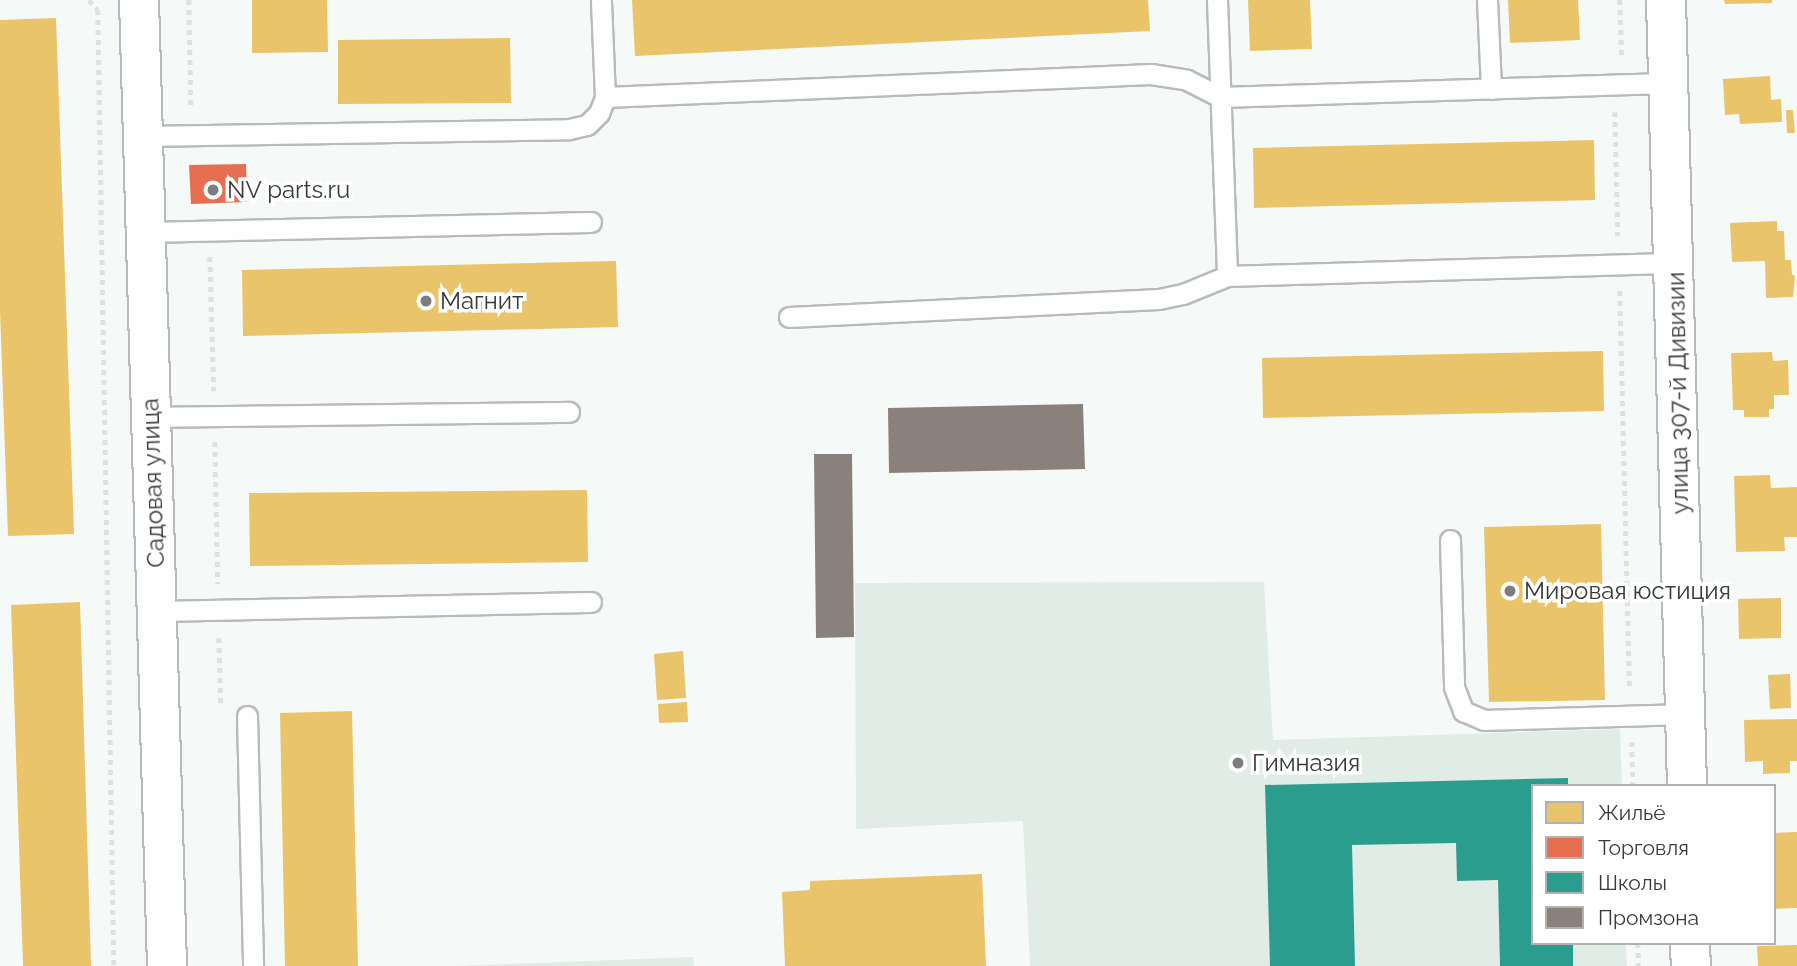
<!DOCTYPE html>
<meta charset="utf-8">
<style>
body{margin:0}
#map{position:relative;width:1797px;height:966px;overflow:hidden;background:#f5faf8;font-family:Raleway,sans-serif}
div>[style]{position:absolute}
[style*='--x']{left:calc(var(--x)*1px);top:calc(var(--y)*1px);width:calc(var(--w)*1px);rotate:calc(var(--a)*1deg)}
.built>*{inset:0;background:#e1ece7}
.homes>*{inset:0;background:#e9c46a}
.shops>*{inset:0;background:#e76f51}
.schools>*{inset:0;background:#2a9d8f}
.industry>*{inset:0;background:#8a817c}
.path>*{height:4.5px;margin-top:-2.25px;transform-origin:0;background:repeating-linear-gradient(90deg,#dfe0df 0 5px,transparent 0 10px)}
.roads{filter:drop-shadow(2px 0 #b8bbba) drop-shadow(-2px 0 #b8bbba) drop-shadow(0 2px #b8bbba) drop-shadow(0 -2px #b8bbba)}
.lane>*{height:19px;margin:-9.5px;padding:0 9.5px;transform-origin:9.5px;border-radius:9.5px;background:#fefefe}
.secondary>*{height:38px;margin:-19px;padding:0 19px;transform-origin:19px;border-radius:19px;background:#fefefe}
.dots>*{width:19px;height:19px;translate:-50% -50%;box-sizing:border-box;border:4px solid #fff;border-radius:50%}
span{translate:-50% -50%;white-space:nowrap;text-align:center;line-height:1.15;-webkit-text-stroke:7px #fff;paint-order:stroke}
.poi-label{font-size:24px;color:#393b3a}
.left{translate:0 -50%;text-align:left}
.street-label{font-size:24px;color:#393b3a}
.legend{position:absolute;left:1531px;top:784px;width:245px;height:161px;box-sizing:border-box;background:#fff;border:2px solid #b0b1b0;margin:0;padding:9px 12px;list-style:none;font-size:21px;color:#393b3a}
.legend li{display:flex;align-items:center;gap:14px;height:35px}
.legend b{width:35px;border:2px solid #b0b1b0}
</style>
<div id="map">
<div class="built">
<div style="clip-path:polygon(1264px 582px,1273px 740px,1620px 729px,1622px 786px,1533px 786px,1533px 943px,1626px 943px,1627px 966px,1030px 966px,1023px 821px,856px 829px,855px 583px)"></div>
<div style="clip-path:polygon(693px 957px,694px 966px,455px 966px)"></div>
</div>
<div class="homes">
<div style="clip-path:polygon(252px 0,327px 0,328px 52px,252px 53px)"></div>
<div style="clip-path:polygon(632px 0,1148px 0,1150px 31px,635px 56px)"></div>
<div style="clip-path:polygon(1248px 0,1310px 0,1312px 49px,1250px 51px)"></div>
<div style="clip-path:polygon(1508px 0,1578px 0,1580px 40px,1510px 43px)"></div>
<div style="clip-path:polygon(1724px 0,1772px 0,1772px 3px,1725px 4px)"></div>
<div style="clip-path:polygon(56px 18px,74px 534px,8px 536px,0 310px,0 20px)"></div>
<div style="clip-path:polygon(510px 38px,511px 103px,338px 104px,338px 40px)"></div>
<div style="clip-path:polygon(1770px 76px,1771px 100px,1781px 99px,1782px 122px,1740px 124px,1739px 114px,1725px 115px,1723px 79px)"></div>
<div style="clip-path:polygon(1786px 110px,1793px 110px,1795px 133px,1787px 133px)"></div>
<div style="clip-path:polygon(1594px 140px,1595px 200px,1254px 208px,1253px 148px)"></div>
<div style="clip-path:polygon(1777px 221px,1777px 231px,1784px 231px,1785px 260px,1791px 260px,1792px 275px,1795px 275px,1793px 297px,1766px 298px,1765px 261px,1732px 262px,1730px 223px)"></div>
<div style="clip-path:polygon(616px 261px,618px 327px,243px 336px,242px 270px)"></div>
<div style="clip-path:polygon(1603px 351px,1604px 411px,1263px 418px,1262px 358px)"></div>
<div style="clip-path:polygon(1772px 352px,1773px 361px,1788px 360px,1789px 395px,1774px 395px,1774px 409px,1769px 409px,1769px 417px,1744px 417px,1744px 410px,1733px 410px,1731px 353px)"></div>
<div style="clip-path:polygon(1770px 475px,1771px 488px,1797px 487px,1797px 537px,1784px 537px,1785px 551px,1736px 552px,1734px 476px)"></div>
<div style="clip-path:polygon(587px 490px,588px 562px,250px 566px,249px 493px)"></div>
<div style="clip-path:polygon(1601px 524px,1605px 700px,1489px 702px,1484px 527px)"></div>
<div style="clip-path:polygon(1781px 598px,1781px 638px,1739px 639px,1738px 599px)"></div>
<div style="clip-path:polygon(80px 602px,91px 966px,23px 966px,11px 605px)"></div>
<div style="clip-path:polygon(683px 651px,686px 698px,657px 700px,654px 654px)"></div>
<div style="clip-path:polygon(1790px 674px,1791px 708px,1770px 709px,1768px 675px)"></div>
<div style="clip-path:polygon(687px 702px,688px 722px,659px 723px,658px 704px)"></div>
<div style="clip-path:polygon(352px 711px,358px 966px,285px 966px,280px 713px)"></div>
<div style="clip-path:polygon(1797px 719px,1797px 761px,1790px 761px,1790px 773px,1763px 774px,1763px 761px,1745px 762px,1744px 720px)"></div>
<div style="clip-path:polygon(1797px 832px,1797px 908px,1774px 909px,1774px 833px)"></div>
<div style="clip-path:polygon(982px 874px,986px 966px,785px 966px,782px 892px,810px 890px,810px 881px)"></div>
<div style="clip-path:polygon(1797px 945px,1797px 966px,1758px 966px,1757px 946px)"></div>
</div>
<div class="shops">
<div style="clip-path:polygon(246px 164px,247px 202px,191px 204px,189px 165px)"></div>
</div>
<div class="schools">
<div style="clip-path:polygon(1568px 778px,1568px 786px,1533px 786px,1533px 943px,1573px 943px,1573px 966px,1500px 966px,1498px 880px,1457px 881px,1456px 843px,1352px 845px,1355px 966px,1270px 966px,1265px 785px)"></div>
</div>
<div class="industry">
<div style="clip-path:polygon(1083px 404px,1085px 469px,889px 473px,888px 408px)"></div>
<div style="clip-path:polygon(814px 454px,852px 454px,854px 637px,816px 638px)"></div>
</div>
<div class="path">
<div style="--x:89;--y:0;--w:13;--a:48"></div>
<div style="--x:98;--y:10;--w:956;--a:89.04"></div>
<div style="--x:189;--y:0;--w:109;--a:88.9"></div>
<div style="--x:1620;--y:0;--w:59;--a:88.1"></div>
<div style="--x:1615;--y:112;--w:124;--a:88.6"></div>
<div style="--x:210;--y:257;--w:134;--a:88.3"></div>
<div style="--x:1620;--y:291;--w:397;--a:88.6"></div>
<div style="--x:215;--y:442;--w:142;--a:88.8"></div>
<div style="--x:219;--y:638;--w:68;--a:88.3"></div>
<div style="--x:1632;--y:742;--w:44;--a:88.7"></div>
<div style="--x:1638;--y:943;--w:23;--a:88"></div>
</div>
<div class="roads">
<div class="lane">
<div style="--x:1217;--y:0;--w:276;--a:87.9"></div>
<div style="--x:1487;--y:0;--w:89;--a:87.4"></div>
<div style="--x:605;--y:97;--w:546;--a:-2.41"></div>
<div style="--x:1151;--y:74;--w:36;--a:9"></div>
<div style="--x:1187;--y:80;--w:37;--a:27"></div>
<div style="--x:1220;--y:97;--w:448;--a:-1.8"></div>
<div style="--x:143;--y:136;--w:426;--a:-0.9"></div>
<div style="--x:569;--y:129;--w:18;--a:-13"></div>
<div style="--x:587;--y:125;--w:17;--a:-45"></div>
<div style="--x:599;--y:113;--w:17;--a:-69"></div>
<div style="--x:605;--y:97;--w:97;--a:-92.4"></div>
<div style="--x:146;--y:232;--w:445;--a:-1.3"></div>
<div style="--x:789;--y:317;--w:370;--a:-2.8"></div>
<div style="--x:1159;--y:299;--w:25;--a:-12"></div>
<div style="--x:1183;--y:294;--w:48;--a:-22.2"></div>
<div style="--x:1227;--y:276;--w:448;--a:-1.7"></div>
<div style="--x:151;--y:417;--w:418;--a:-0.7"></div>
<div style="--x:1450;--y:540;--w:147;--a:88.4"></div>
<div style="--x:1454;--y:687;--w:26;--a:69"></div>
<div style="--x:1463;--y:711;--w:23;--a:23"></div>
<div style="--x:1484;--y:720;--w:201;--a:-1.7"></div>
<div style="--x:157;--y:611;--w:434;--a:-1.2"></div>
<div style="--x:247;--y:716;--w:250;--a:88.6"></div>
</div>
<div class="secondary">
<div style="--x:139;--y:0;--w:966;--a:88.34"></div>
<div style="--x:1666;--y:0;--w:786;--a:88.47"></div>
<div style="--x:1690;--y:943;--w:23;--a:88"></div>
</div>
</div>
<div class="dots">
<div style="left:213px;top:190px;background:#7b7e7c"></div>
<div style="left:426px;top:301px;background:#7b7e7c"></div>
<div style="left:1510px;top:591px;background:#7b7e7c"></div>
<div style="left:1238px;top:763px;background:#7b7e7c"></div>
</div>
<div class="poi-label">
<span class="left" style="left:227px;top:190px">NV parts.ru</span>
<span class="left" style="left:440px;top:301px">Магнит</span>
<span class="left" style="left:1524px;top:591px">Мировая юстиция</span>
<span class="left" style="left:1252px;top:763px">Гимназия</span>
</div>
<div class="street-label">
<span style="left:1678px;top:393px;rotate:-91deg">улица 307-й Дивизии</span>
<span style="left:153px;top:483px;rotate:-92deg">Садовая улица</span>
</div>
<ul class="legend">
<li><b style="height:19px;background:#e9c46a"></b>Жильё</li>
<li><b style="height:19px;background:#e76f51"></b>Торговля</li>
<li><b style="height:19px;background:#2a9d8f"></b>Школы</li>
<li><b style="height:19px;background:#8a817c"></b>Промзона</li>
</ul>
</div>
